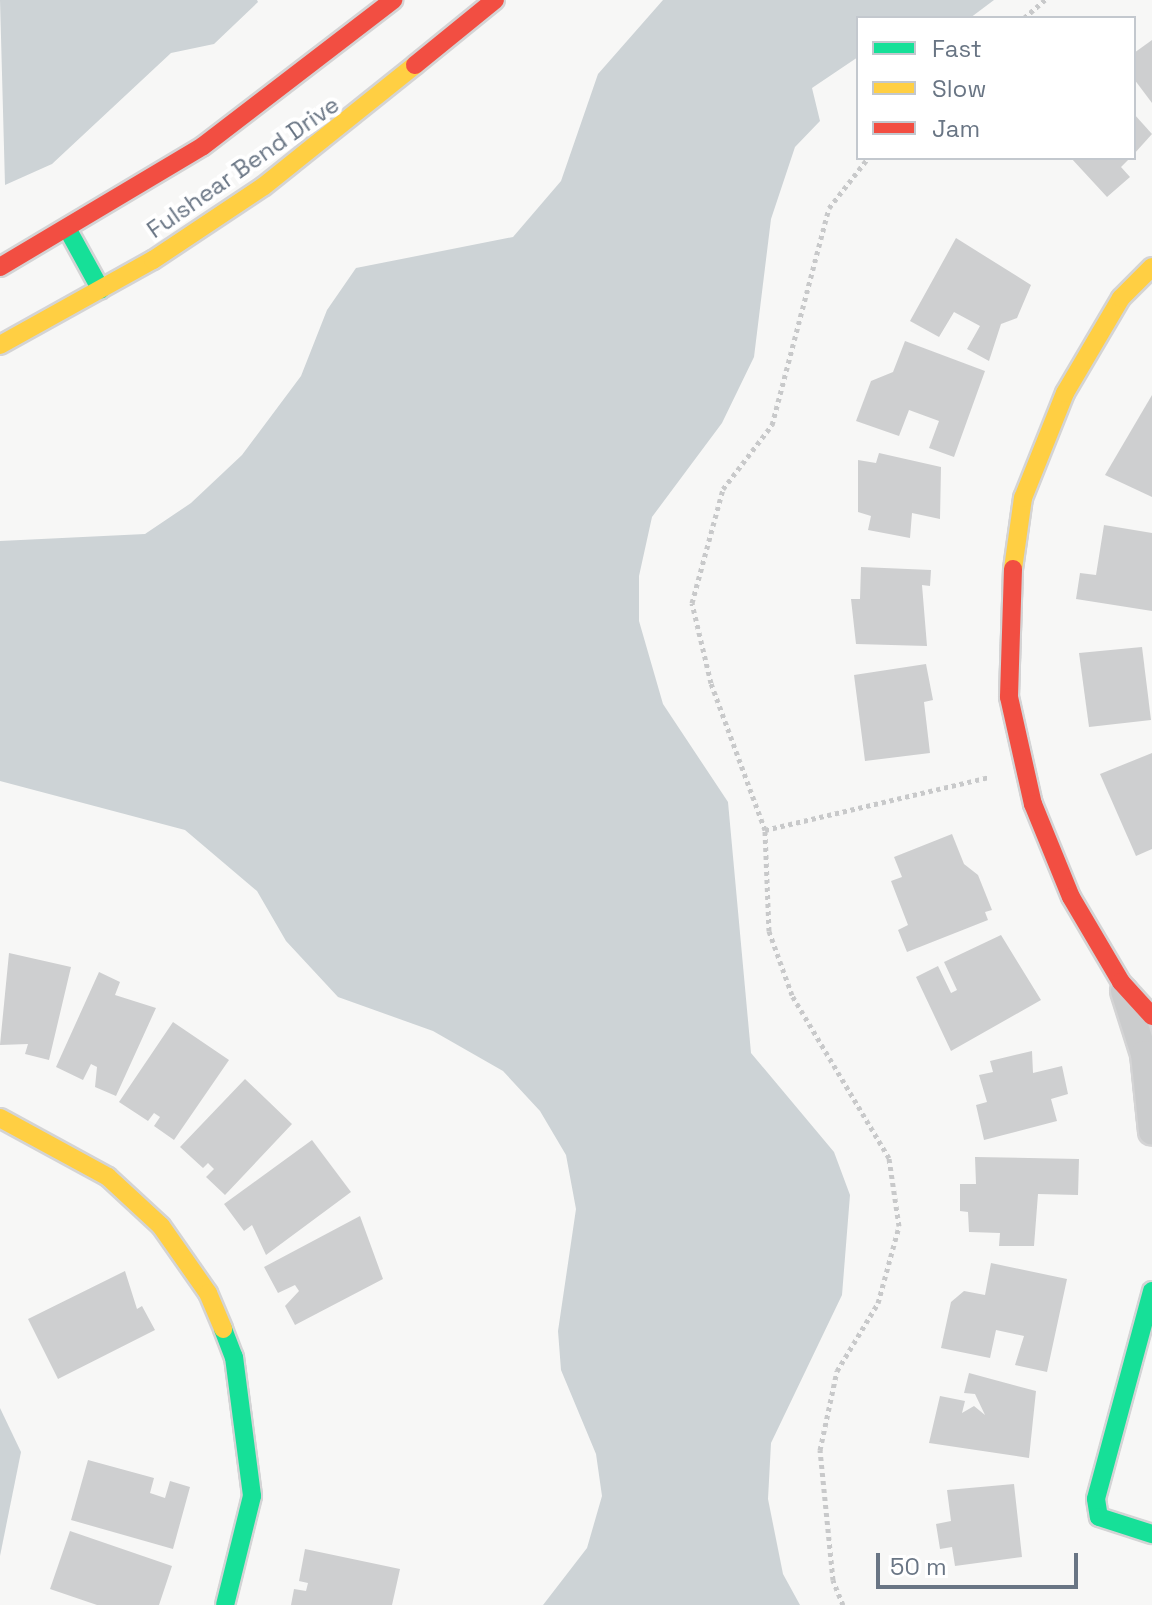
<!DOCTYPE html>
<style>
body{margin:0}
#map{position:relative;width:1152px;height:1605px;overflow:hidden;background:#f7f7f6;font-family:"Space Grotesk",sans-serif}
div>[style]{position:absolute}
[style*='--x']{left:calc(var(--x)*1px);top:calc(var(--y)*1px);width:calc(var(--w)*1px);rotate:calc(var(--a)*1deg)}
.water>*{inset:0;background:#cdd3d6}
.building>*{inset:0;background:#cecfd0}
.path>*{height:5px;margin-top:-2.5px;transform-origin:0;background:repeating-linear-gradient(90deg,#c8c9ca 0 4px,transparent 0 8px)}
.roads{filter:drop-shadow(2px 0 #d4d4d5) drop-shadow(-2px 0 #d4d4d5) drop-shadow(0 2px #d4d4d5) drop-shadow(0 -2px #d4d4d5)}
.street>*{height:26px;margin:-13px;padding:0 13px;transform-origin:13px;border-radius:13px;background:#cbcccd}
.fast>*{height:18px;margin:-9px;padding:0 9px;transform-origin:9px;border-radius:9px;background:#16e098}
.slow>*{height:18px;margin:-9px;padding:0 9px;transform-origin:9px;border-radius:9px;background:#ffcf43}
.jam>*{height:18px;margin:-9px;padding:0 9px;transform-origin:9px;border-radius:9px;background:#f24e42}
span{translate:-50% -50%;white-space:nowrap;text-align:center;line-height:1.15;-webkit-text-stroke:8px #fff;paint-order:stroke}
.street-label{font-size:24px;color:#697584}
.legend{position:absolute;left:856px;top:16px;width:280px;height:144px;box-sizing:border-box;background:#fff;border:2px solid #c3c8ce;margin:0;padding:10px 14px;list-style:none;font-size:24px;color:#697584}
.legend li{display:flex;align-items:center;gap:16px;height:40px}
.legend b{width:40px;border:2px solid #c3c8ce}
.scale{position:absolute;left:876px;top:1553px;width:202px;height:36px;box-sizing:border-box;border:4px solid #697584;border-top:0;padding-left:10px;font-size:24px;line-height:28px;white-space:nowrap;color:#697584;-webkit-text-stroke:6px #fff;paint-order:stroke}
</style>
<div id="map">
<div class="water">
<div style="clip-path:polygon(0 0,257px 0,258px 2px,214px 44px,171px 53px,52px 164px,5px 185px)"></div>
<div style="clip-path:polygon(663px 0,994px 0,970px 18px,858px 18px,858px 57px,812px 88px,820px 121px,795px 147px,771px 219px,754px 357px,722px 423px,652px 517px,639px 576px,639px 621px,663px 704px,728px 802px,751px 1053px,834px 1152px,850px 1195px,842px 1295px,771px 1443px,768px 1499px,783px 1574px,800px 1605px,543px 1605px,587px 1548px,602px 1496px,596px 1454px,561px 1370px,558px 1331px,576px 1209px,566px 1155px,540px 1111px,503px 1071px,433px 1031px,338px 997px,286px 941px,257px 891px,185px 830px,0 781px,0 541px,145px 534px,191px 503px,242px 455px,301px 376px,327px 310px,356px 268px,513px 237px,561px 181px,598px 74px)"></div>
<div style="clip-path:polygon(0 1408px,21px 1452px,0 1556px)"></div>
</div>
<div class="building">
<div style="clip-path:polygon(1152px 40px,1152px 103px,1134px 79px,1134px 53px)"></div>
<div style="clip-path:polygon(1134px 114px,1152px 134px,1134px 154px)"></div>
<div style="clip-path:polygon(1071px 158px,1130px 158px,1121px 167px,1130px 177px,1107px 197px)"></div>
<div style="clip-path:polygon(956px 238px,1031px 285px,1017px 318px,1001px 324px,989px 361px,967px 349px,980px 326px,954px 312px,939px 337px,910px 321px)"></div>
<div style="clip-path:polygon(905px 341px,985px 371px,954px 457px,929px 448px,939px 421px,909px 410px,899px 436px,856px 421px,871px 381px,893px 372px)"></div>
<div style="clip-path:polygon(1152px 395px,1152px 497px,1105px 475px)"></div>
<div style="clip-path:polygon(879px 453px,941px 467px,940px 519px,912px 513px,910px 538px,868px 530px,871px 516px,858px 512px,858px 460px,876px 463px)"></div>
<div style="clip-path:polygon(1104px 525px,1152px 533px,1152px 611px,1076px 599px,1080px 573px,1096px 575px)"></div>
<div style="clip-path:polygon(861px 567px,931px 570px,930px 586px,922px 585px,927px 646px,856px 644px,851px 599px,860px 599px)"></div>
<div style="clip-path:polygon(1142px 647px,1151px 720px,1089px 727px,1079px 653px)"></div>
<div style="clip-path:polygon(926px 664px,933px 700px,924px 702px,930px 753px,865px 761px,854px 675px)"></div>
<div style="clip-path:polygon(1152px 753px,1152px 849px,1136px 856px,1100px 774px)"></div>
<div style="clip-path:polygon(952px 834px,964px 864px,978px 875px,992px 910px,985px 912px,988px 920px,907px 952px,898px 930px,908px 925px,891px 881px,902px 877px,894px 857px)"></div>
<div style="clip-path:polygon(1001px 935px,1041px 1000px,951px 1051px,916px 977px,938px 966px,951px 993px,957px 990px,944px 962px)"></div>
<div style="clip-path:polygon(9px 953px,71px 967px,49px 1060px,25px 1054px,28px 1044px,0 1045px)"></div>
<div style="clip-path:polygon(99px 972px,120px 982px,115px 995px,156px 1008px,116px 1096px,95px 1087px,97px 1067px,91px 1064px,83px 1080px,56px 1067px)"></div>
<div style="clip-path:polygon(173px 1022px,229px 1060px,174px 1140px,154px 1126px,160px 1117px,154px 1113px,148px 1121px,119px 1102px)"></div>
<div style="clip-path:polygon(1032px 1051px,1033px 1073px,1062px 1066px,1068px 1094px,1051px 1099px,1057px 1121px,984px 1140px,976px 1105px,987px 1102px,979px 1075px,993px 1072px,990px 1061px)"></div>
<div style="clip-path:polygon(245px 1079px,292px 1124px,225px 1195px,206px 1177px,214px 1169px,208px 1163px,203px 1168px,180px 1147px)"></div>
<div style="clip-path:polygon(312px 1140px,351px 1192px,266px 1255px,252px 1225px,244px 1231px,224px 1204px)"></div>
<div style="clip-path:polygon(975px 1157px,1079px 1159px,1078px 1195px,1038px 1194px,1034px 1246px,999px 1246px,1000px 1233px,969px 1232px,968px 1212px,960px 1211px,960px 1184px,976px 1184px)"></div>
<div style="clip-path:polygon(360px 1216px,383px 1279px,295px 1325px,285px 1306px,299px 1291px,295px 1285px,278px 1293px,264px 1267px)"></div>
<div style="clip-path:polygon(991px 1263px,1067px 1279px,1047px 1372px,1015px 1365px,1024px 1336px,996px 1330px,990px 1358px,941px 1348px,951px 1302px,964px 1291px,985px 1295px)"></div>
<div style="clip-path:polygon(125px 1271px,137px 1309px,142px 1306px,155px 1330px,58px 1379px,28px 1319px)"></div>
<div style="clip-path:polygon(969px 1373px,1036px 1391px,1029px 1458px,929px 1443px,940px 1396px,965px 1401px,962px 1413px,974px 1406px,985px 1415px,975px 1394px,964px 1393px)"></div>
<div style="clip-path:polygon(88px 1460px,154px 1478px,150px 1493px,165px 1498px,170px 1481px,190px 1487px,173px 1549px,71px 1520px)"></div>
<div style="clip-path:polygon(1014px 1484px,1022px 1557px,955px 1566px,952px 1547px,940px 1549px,936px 1524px,951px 1521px,947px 1490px)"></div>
<div style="clip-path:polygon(70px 1531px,172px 1566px,159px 1605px,97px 1605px,50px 1589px)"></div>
<div style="clip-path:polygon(305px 1549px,400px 1569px,392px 1605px,291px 1605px,294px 1589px,306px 1591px,308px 1583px,299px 1581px)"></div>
</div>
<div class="path">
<div style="--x:1024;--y:18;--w:28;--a:-41"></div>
<div style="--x:765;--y:830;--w:230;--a:-13.3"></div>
<div style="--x:843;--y:1605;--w:27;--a:-112"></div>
<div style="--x:833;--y:1580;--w:131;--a:-95.7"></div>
<div style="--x:820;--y:1450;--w:81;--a:-77.9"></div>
<div style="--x:837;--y:1371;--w:79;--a:-58.9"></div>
<div style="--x:878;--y:1303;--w:80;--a:-74.7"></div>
<div style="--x:899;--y:1226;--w:69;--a:-98.4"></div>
<div style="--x:889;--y:1158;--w:190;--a:-120.8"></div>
<div style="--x:792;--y:995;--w:68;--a:-109.8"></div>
<div style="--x:769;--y:931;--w:101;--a:-92.3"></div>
<div style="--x:765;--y:830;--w:157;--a:-110.2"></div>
<div style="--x:711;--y:683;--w:82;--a:-103.4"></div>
<div style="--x:692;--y:603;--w:118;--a:-74.8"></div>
<div style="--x:723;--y:489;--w:81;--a:-52.6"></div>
<div style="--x:772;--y:425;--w:224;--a:-75.3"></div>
<div style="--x:829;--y:208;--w:63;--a:-52"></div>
</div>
<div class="roads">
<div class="street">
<div style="--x:1124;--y:991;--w:66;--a:72.4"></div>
<div style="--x:1144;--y:1054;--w:78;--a:84.1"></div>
</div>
<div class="fast">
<div style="--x:68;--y:230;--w:68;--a:61.2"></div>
<div style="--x:1152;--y:1291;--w:215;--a:105.1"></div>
<div style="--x:1096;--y:1499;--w:18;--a:81"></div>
<div style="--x:1099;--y:1517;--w:56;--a:17.8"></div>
<div style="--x:223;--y:1329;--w:30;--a:69"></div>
<div style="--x:234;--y:1357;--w:140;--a:82.6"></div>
<div style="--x:252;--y:1496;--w:112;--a:103.9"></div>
</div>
<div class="slow">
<div style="--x:0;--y:345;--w:175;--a:-29.1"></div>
<div style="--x:153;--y:260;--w:133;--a:-33.7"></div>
<div style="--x:264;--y:186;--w:193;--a:-38.7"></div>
<div style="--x:1013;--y:569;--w:72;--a:-82"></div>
<div style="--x:1023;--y:498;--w:113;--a:-68.2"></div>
<div style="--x:1065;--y:393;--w:110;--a:-59.5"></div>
<div style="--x:1121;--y:298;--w:44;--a:-45"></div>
<div style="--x:0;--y:1118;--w:123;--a:28.6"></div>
<div style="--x:108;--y:1177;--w:72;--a:42.8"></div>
<div style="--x:161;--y:1226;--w:82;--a:55"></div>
<div style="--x:208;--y:1293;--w:39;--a:67"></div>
</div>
<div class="jam">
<div style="--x:415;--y:65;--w:103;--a:-39.1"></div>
<div style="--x:0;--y:267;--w:236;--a:-30.8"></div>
<div style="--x:203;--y:146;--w:240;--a:-37.5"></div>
<div style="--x:1013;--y:569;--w:128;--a:91.8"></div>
<div style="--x:1009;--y:697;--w:110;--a:77.4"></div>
<div style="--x:1033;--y:804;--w:100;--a:67.8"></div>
<div style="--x:1071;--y:897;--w:99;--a:59.5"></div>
<div style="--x:1121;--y:982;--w:46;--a:47.6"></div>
</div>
</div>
<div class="street-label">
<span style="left:243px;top:167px;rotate:-35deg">Fulshear Bend Drive</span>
</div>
<ul class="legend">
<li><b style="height:10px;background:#16e098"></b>Fast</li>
<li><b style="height:10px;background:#ffcf43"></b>Slow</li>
<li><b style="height:10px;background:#f24e42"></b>Jam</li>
</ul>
<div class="scale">50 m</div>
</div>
